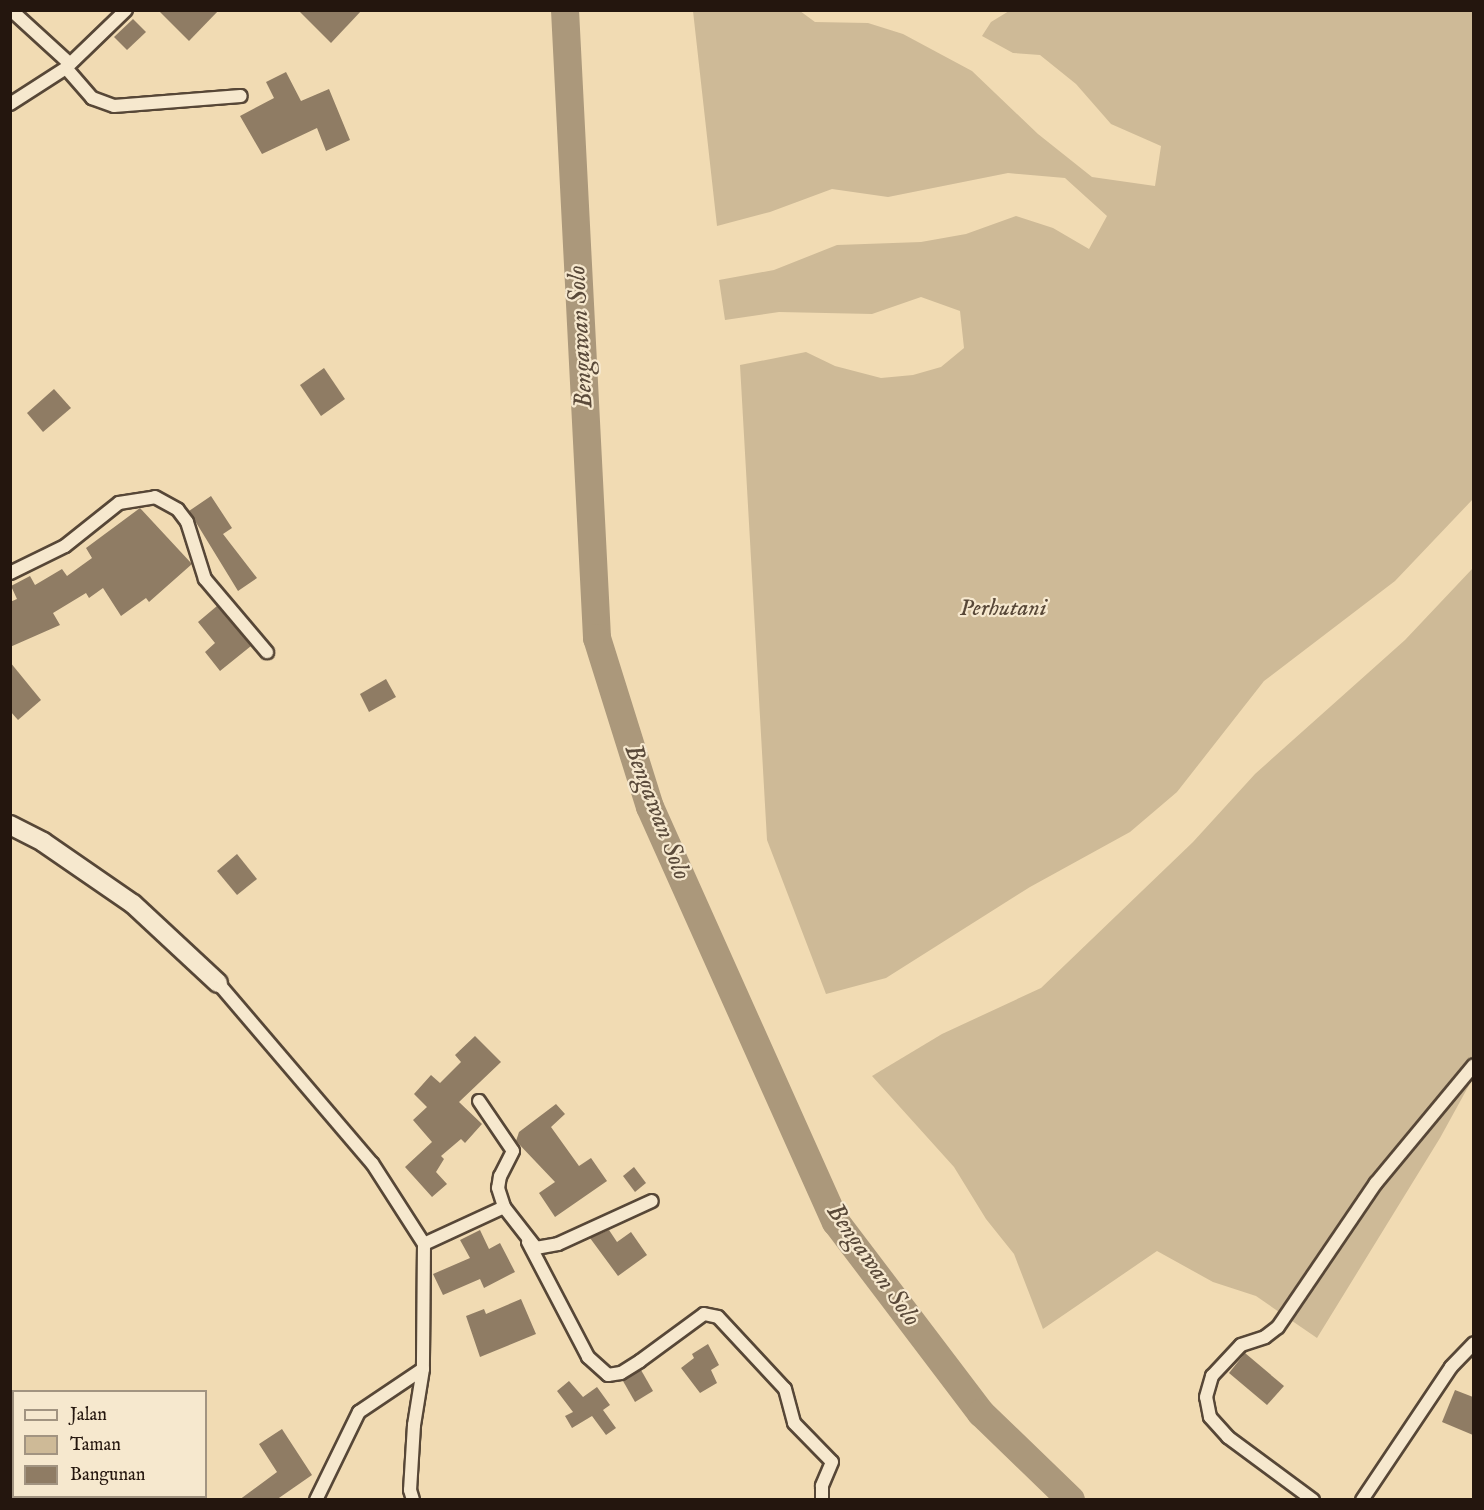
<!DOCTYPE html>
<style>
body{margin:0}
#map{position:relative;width:1484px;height:1510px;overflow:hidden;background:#f1dbb3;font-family:"IM FELL English",serif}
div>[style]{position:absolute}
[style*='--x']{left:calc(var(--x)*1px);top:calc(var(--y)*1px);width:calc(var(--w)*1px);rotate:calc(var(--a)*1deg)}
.green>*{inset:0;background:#ceba97}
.river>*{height:28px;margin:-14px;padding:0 14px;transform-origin:14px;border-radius:14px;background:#ab987b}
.building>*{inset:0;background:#8f7c64}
.roads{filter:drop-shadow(2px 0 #574737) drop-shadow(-2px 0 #574737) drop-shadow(0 2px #574737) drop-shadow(0 -2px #574737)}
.minor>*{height:12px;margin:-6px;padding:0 6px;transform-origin:6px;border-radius:6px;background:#f6e8ce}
.secondary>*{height:18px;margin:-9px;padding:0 9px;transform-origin:9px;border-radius:9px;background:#f6e8ce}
span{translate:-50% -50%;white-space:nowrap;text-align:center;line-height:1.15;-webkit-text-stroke:4.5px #f6e8ce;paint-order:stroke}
.park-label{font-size:24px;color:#574737;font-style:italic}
.water-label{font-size:26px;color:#5a4a3a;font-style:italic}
.frame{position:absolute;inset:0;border:12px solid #24160e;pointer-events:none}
.legend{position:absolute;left:12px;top:1390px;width:195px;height:108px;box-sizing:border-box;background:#f6e8ce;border:2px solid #a29481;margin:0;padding:8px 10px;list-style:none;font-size:18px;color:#24160e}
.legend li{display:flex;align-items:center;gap:12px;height:30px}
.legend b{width:30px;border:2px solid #a29481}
</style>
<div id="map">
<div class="green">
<div style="clip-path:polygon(1009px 11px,1473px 11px,1473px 499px,1395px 581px,1264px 681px,1177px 792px,1130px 832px,1030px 887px,886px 978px,826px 994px,767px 840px,740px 365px,806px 352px,835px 366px,881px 378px,913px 375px,941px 367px,964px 348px,960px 311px,921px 297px,872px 314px,779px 312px,725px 320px,719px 280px,774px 270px,837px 245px,921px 242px,966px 234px,1016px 216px,1053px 228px,1089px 249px,1107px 216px,1065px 178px,1008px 173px,888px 197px,832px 189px,770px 212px,717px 226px,693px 11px,800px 11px,815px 22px,868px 23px,903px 34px,972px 71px,1038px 134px,1092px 177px,1155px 186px,1161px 146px,1111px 124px,1076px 84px,1040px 55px,1013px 53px,982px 36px,991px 22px)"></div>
<div style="clip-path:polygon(1473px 568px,1473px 1078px,1440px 1138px,1317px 1338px,1256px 1296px,1213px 1282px,1157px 1251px,1043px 1329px,1014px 1254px,986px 1219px,954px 1167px,872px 1076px,942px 1034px,1041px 988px,1193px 842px,1255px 774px,1405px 640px)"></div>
<div style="clip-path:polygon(11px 1402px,14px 1496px,108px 1499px,11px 1499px)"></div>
</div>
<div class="river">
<div style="--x:565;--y:10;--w:629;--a:87.08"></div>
<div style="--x:597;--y:638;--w:177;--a:72.6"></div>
<div style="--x:650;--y:807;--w:455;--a:65.9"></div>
<div style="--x:836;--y:1222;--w:240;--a:52.8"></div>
<div style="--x:981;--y:1413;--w:125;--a:44"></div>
</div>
<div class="building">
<div style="clip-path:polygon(158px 10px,219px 10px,189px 41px)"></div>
<div style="clip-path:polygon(298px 10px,362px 10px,331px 43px)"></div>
<div style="clip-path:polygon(133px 19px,146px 32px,127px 50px,114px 37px)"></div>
<div style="clip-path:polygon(286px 72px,301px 101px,329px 89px,350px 140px,326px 151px,317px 128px,262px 154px,240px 116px,274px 98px,266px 82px)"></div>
<div style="clip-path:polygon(324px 368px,345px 399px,321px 416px,300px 385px)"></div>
<div style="clip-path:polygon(54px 389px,71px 408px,43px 432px,27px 413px)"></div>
<div style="clip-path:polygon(211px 496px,232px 528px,223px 534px,257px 578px,238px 591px,189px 511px)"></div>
<div style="clip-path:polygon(140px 508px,192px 564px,149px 602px,146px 598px,121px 616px,103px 588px,89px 598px,86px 593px,53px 613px,60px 625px,10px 647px,10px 602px,17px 599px,11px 586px,30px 576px,35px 585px,62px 569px,67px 576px,92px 558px,86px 548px)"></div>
<div style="clip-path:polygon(217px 606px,251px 646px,220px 671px,205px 652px,215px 643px,198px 622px)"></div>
<div style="clip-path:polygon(10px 662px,41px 700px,18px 720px,10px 711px)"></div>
<div style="clip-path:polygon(386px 679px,396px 697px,369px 712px,360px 694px)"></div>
<div style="clip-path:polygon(237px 854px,257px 879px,237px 895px,217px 871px)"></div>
<div style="clip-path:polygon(475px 1036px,501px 1062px,459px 1102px,482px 1124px,465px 1143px,461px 1139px,441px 1156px,444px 1159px,436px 1172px,447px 1184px,432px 1197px,405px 1167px,432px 1142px,413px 1120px,427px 1107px,414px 1094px,431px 1075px,440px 1083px,461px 1062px,455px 1055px)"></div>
<div style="clip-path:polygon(556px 1104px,565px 1114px,551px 1127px,579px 1166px,591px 1158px,607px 1181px,555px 1217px,539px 1193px,555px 1182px,516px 1141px,519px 1132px)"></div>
<div style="clip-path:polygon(634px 1167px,646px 1183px,635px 1192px,623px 1176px)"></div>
<div style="clip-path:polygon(480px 1230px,489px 1249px,500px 1243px,515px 1272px,484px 1288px,480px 1279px,443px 1295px,433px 1274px,470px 1258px,460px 1240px)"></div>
<div style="clip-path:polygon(609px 1230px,617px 1242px,631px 1232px,647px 1255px,618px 1276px,590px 1238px)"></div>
<div style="clip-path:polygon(521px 1299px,536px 1334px,480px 1357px,466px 1316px,484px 1309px,486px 1314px)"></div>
<div style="clip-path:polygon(708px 1344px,719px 1365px,711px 1370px,717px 1383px,700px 1393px,681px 1368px,694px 1358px,692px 1354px)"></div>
<div style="clip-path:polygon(1245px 1353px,1284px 1386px,1267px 1405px,1229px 1373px)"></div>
<div style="clip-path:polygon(641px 1370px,653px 1391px,635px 1402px,623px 1381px)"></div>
<div style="clip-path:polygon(569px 1381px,583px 1397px,597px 1387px,610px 1405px,603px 1410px,616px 1428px,606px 1435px,592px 1416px,572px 1428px,565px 1416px,573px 1412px,557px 1391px)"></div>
<div style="clip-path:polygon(1455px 1390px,1473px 1397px,1473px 1435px,1442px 1422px)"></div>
<div style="clip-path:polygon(282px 1429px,312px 1475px,276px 1500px,239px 1500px,277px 1472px,259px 1444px)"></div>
</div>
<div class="roads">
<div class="minor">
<div style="--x:11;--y:10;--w:79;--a:42.4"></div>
<div style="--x:126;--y:10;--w:83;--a:136"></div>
<div style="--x:66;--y:68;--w:40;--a:49"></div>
<div style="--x:92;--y:98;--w:23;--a:20"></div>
<div style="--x:114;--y:106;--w:127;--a:-4.5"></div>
<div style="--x:10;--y:104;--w:67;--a:-32.7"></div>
<div style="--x:10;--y:573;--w:61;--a:-26.1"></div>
<div style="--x:65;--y:546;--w:69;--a:-38.5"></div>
<div style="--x:119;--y:503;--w:36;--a:-9"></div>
<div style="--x:155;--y:497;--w:26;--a:29"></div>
<div style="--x:178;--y:510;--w:15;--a:53"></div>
<div style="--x:187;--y:522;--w:60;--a:72.5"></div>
<div style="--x:205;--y:579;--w:96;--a:49.7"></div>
<div style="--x:218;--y:983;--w:237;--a:49.5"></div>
<div style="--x:372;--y:1163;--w:96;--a:57.3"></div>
<div style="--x:424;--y:1244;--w:125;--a:90.5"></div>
<div style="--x:423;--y:1369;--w:57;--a:99.1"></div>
<div style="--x:414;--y:1425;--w:65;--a:93.5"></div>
<div style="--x:410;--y:1490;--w:10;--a:73"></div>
<div style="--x:479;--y:1101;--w:60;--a:55.8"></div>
<div style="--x:513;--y:1151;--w:28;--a:117"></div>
<div style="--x:500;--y:1176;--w:12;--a:99"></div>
<div style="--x:498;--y:1188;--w:20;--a:72"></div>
<div style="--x:504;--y:1207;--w:52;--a:52"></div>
<div style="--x:536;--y:1248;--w:22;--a:-10"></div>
<div style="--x:558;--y:1244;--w:103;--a:-24.6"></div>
<div style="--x:528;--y:1242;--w:130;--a:62.4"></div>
<div style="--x:588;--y:1357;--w:27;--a:42"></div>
<div style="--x:608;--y:1375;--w:13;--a:-9"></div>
<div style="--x:621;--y:1373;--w:22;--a:-32"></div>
<div style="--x:640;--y:1361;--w:79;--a:-36.3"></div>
<div style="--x:704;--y:1314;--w:14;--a:12"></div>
<div style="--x:718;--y:1317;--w:98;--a:47.1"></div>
<div style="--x:785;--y:1389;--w:35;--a:75"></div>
<div style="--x:794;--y:1423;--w:54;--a:45.7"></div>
<div style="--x:832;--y:1462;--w:26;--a:113"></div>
<div style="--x:822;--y:1486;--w:14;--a:90"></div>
<div style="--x:424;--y:1244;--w:88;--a:-24.8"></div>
<div style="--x:316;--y:1500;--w:98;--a:-64"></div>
<div style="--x:359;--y:1412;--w:77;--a:-33.9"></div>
<div style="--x:1313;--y:1500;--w:106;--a:-143.5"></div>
<div style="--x:1228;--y:1437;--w:27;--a:-132"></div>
<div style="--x:1210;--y:1417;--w:20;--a:-101"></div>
<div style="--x:1206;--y:1397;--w:22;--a:-74"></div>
<div style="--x:1212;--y:1376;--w:42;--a:-46.9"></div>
<div style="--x:1241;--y:1345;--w:25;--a:-18"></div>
<div style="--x:1265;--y:1337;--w:16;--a:-38"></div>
<div style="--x:1278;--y:1327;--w:174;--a:-55.8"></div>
<div style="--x:1376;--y:1183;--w:153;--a:-50.3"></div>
<div style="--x:1362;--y:1500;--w:160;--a:-56.2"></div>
<div style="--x:1451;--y:1367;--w:33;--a:-46"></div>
</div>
<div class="secondary">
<div style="--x:10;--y:825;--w:37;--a:27"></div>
<div style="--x:43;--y:842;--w:109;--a:34.6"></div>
<div style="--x:133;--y:904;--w:116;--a:42.9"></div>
</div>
</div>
<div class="park-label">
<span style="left:1003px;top:609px">Perhutani</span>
</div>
<div class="water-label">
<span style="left:581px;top:337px;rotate:-93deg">Bengawan Solo</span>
<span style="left:657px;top:812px;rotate:69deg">Bengawan Solo</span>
<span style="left:873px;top:1265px;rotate:55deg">Bengawan Solo</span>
</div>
<div class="frame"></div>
<ul class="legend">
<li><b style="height:8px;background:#f6e8ce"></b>Jalan</li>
<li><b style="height:16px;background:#ceba97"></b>Taman</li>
<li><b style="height:16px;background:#8f7c64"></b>Bangunan</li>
</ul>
</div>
